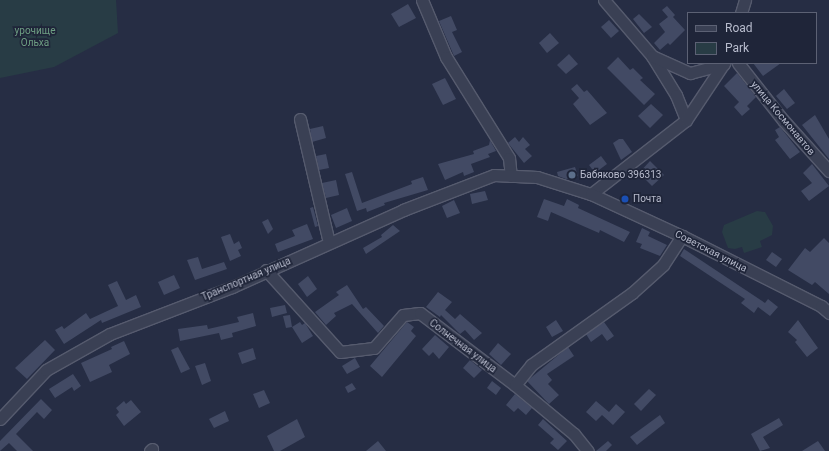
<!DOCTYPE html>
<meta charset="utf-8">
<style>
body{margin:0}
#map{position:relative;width:829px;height:451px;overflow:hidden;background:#262d44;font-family:Roboto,sans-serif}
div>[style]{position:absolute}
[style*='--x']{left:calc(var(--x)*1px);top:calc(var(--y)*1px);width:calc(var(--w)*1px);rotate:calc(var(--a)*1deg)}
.green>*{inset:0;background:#283c45}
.building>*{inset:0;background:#424a64}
.roads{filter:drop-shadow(1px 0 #565b6e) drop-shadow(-1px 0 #565b6e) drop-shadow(0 1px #565b6e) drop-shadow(0 -1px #565b6e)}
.minor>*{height:11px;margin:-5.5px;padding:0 5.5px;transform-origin:5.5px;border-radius:5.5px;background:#3a4054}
.dots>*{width:11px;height:11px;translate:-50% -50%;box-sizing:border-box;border:2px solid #1f2539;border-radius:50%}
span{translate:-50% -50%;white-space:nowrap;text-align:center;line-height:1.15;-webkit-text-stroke:3.5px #1f2539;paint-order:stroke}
.park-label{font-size:10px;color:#6e9f83}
.street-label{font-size:10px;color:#b8bccd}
.poi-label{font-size:10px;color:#b8bccd}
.left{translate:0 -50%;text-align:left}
.legend{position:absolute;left:687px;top:12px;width:130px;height:52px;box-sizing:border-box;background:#1f2539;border:1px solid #5c6174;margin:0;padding:5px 7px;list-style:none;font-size:12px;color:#b8bccd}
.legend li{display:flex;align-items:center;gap:8px;height:20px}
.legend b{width:20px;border:1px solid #5c6174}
</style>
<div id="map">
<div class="green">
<div style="clip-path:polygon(0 0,116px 0,118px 33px,54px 67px,0 78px)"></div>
<div style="clip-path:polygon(757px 211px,765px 212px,773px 226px,772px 235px,760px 241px,762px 247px,744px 253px,742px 247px,735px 249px,728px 248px,722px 232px,724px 225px)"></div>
</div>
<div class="building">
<div style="clip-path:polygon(408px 4px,416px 18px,399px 27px,391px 14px)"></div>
<div style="clip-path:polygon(667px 6px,675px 15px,673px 17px,685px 30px,670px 45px,668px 43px,660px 50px,654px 43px,665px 32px,659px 24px,668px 17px,662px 10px)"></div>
<div style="clip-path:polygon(639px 14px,652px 27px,644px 33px,633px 19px)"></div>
<div style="clip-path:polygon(451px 16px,457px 30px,452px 32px,462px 52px,454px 56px,439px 21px)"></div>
<div style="clip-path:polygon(609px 20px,619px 31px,611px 38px,601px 27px)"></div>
<div style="clip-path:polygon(550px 33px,559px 43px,547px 53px,539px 43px)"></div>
<div style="clip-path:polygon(569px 54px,578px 64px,566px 74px,557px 65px)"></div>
<div style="clip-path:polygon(618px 57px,630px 70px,633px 68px,643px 78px,640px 80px,655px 94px,644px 105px,607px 68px)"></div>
<div style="clip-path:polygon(753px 63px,781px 63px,763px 76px)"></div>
<div style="clip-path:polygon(737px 73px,756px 97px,747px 106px,750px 109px,742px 116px,734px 107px,739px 102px,724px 86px)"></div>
<div style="clip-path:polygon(445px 78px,456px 99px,443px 105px,432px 84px)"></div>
<div style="clip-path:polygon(577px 84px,584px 92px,587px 90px,607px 113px,590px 125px,573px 104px,579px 98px,571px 89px)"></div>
<div style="clip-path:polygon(784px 89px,795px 103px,787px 109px,776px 96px)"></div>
<div style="clip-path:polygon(651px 104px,663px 115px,650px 128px,638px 116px)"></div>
<div style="clip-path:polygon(815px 115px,829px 139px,829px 159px,802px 125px)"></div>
<div style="clip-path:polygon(323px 126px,326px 138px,312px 142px,310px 129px)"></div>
<div style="clip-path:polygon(780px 127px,800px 152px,790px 159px,775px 140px,779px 137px,775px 130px)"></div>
<div style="clip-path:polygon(515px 137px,519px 142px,523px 137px,530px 145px,525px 149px,532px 156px,524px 163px,508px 143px)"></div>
<div style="clip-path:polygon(619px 139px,623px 139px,632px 152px,621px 160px,613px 143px)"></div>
<div style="clip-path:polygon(490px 140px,496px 151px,488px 154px,490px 157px,471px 164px,474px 172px,464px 176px,463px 172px,445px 180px,438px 164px,474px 154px,473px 151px,489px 145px)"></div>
<div style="clip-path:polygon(326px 154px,329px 168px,319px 170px,316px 156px)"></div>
<div style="clip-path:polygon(601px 156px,607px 164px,595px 173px,589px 165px)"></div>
<div style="clip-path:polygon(650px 161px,664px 175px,652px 186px,639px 173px)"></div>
<div style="clip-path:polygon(812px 164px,829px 186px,809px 201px,801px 191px,812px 183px,803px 173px)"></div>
<div style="clip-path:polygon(575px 167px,578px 176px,566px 179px,558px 176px,557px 172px)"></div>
<div style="clip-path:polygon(352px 172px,362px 203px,412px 184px,411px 181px,423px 177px,428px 190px,384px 203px,385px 205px,367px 212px,366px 208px,357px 211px,345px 174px)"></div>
<div style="clip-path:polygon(336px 180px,339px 195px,326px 198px,322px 183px)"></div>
<div style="clip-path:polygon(485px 191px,488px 200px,472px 204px,470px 194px)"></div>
<div style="clip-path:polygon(544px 199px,564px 206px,567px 199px,579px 205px,578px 208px,630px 232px,624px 242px,600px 230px,599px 233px,551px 212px,548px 221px,537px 217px)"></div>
<div style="clip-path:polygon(454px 200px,460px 213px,447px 218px,442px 206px)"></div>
<div style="clip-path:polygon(313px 207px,318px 226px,315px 227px,310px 208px)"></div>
<div style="clip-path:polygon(347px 208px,352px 221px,336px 228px,331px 215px)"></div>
<div style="clip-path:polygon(268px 219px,273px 229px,268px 234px,262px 222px)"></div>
<div style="clip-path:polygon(307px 224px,313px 239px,278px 252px,275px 244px,295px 236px,292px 230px)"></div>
<div style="clip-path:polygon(393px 225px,400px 231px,366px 254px,363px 248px,382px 237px,381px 235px)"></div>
<div style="clip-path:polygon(642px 228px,650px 232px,648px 236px,667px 245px,660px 256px,640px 248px,642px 244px,636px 242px)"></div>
<div style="clip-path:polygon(230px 234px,234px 244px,239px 241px,242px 248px,238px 250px,241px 256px,230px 261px,221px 237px)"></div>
<div style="clip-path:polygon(824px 238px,829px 243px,829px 294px,815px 282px,812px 285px,788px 270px,805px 248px,810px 252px)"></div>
<div style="clip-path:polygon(684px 249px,765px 303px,768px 299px,778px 307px,770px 316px,758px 307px,754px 313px,741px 303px,745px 299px,680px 256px)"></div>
<div style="clip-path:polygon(772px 252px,782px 259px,776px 267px,766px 260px)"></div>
<div style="clip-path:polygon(198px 257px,202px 269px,224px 262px,227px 269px,195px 280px,187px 260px)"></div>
<div style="clip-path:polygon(174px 275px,180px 288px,164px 295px,158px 282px)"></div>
<div style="clip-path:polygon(308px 276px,317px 289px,307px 297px,298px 284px)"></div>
<div style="clip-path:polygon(117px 281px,126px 300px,136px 295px,141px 307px,102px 323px,101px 320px,64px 344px,55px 330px,62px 326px,64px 329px,86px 313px,90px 319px,118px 306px,108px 285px)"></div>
<div style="clip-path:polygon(347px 285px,363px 309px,366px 307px,384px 326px,378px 333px,352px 304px,334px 313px,336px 316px,326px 325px,315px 312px,339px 295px,336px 292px)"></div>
<div style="clip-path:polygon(438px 292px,452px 302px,445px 310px,455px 319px,460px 314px,482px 333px,474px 340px,465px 330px,460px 334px,441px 315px,440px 317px,426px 307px)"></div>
<div style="clip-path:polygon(285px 305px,287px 313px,272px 317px,270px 308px)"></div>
<div style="clip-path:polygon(253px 313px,256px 326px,232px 333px,233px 337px,221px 340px,219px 333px,180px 341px,178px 329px,207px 325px,208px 329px,239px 322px,237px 317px)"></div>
<div style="clip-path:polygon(290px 315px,292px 327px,286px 328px,283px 316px)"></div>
<div style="clip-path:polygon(556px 320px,563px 331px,552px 337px,546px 327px)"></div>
<div style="clip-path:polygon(798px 320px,818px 348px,807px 357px,795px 342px,797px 340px,788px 332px)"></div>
<div style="clip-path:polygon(300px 322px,302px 325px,305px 323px,313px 336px,302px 343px,292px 327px)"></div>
<div style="clip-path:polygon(407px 322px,414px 327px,411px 331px,416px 336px,382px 377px,370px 366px)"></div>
<div style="clip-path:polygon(604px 322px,614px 336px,607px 341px,602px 334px,591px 342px,586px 334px)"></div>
<div style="clip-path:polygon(435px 335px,449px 347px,439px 359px,433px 352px,429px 356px,422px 349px)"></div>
<div style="clip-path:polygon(45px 340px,55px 350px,27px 379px,15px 368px)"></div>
<div style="clip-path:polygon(124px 341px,130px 354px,109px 365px,112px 372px,90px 382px,81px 363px,112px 349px,111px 347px)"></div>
<div style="clip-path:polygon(498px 343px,511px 354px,501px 365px,489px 354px)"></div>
<div style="clip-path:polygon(178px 347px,190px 369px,181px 373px,171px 350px)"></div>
<div style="clip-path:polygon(568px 347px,574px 356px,547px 374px,552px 380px,548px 384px,559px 395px,549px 404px,527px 381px)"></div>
<div style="clip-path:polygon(253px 348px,256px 359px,242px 364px,238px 353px)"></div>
<div style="clip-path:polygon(355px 358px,360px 367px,347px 374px,342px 366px)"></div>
<div style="clip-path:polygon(470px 360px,482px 370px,474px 378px,463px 368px)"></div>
<div style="clip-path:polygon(205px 363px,211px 381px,202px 385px,195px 366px)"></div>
<div style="clip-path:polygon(73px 374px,81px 386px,74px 391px,72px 387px,55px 398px,49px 389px)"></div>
<div style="clip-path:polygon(492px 381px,501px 388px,496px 395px,487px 388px)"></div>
<div style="clip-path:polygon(352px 383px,356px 389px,348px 393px,345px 387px)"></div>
<div style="clip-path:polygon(649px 389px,656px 395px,641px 411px,634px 404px)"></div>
<div style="clip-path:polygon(264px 390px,270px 403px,259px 408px,253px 394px)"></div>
<div style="clip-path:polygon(515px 394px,532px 408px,526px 415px,518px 408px,514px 412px,506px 405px)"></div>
<div style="clip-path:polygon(41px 399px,52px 410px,44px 419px,37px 412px,16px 434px,33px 451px,17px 451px,9px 443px,0 451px,0 441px)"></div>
<div style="clip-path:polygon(131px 400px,141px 412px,124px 426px,116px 415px,119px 412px,116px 408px,124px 401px,126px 404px)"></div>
<div style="clip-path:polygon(596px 401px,609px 412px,616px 404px,625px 412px,613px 425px,602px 415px,596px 421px,586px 412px)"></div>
<div style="clip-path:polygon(225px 411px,229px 421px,214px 428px,209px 419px)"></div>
<div style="clip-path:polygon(660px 415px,665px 423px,637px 445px,630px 437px)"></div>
<div style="clip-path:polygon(779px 418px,783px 425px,763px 437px,770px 448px,760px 451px,751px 434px)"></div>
<div style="clip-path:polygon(297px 419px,305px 437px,280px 451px,274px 451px,267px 436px)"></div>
<div style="clip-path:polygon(543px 419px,567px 441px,558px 450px,550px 443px,554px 439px,538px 425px)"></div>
<div style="clip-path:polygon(378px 441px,386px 451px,366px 451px)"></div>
<div style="clip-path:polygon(608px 441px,612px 445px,606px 451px,596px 451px)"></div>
<div style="clip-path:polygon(818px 441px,825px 451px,802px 451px)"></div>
</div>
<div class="roads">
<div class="minor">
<div style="--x:422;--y:0;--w:62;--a:67.2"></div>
<div style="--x:446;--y:57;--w:119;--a:58"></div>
<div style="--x:509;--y:158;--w:18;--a:84"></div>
<div style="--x:604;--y:0;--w:74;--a:49.4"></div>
<div style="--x:652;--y:56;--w:46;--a:58.4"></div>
<div style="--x:676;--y:95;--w:27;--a:68"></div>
<div style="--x:741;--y:13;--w:14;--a:-73"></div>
<div style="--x:652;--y:56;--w:42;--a:24.1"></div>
<div style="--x:690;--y:73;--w:35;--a:-15"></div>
<div style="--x:738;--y:63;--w:73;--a:51.7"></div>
<div style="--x:783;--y:120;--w:69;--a:48"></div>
<div style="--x:300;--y:119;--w:127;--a:76.8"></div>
<div style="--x:591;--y:194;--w:120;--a:-37.9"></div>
<div style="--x:686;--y:120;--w:69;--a:-56.3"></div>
<div style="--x:266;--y:270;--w:110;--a:47.9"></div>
<div style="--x:340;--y:352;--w:34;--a:-7"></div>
<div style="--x:374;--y:348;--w:44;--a:-48.7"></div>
<div style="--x:403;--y:315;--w:17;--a:-7"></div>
<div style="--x:420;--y:313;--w:119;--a:37.2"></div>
<div style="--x:515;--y:385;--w:77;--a:39.7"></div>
<div style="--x:574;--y:434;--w:22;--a:51"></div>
<div style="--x:515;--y:385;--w:26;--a:-51"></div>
<div style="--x:531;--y:365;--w:124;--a:-35.5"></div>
<div style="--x:632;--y:293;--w:42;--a:-42.1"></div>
<div style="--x:663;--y:265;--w:35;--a:-57"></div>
<div style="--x:0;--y:419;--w:67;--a:-46.8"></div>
<div style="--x:46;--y:370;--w:73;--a:-29.4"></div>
<div style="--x:110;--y:334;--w:131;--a:-21.1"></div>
<div style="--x:232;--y:287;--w:188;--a:-24.2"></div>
<div style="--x:403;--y:210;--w:97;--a:-21"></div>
<div style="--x:494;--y:175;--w:43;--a:2.7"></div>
<div style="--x:537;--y:177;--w:57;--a:17.5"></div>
<div style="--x:591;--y:194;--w:100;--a:24.8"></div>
<div style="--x:682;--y:236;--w:156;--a:26.7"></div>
<div style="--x:821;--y:306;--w:11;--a:41"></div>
<div style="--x:150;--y:451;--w:3;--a:-45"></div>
</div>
</div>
<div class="dots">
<div style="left:572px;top:175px;background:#5c6f8a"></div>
<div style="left:625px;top:199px;background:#1a4fb4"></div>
</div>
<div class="park-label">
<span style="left:35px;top:36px">урочище<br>Ольха</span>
</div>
<div class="street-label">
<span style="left:783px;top:118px;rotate:50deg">улица Космонавтов</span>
<span style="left:711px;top:251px;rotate:27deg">Советская улица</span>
<span style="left:246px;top:279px;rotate:-23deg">Транспортная улица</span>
<span style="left:463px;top:346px;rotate:37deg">Солнечная улица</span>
</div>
<div class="poi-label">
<span class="left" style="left:580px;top:175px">Бабяково 396313</span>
<span class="left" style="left:633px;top:199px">Почта</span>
</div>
<ul class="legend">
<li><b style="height:5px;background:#3a4054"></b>Road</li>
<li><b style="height:11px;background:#283c45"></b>Park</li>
</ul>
</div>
